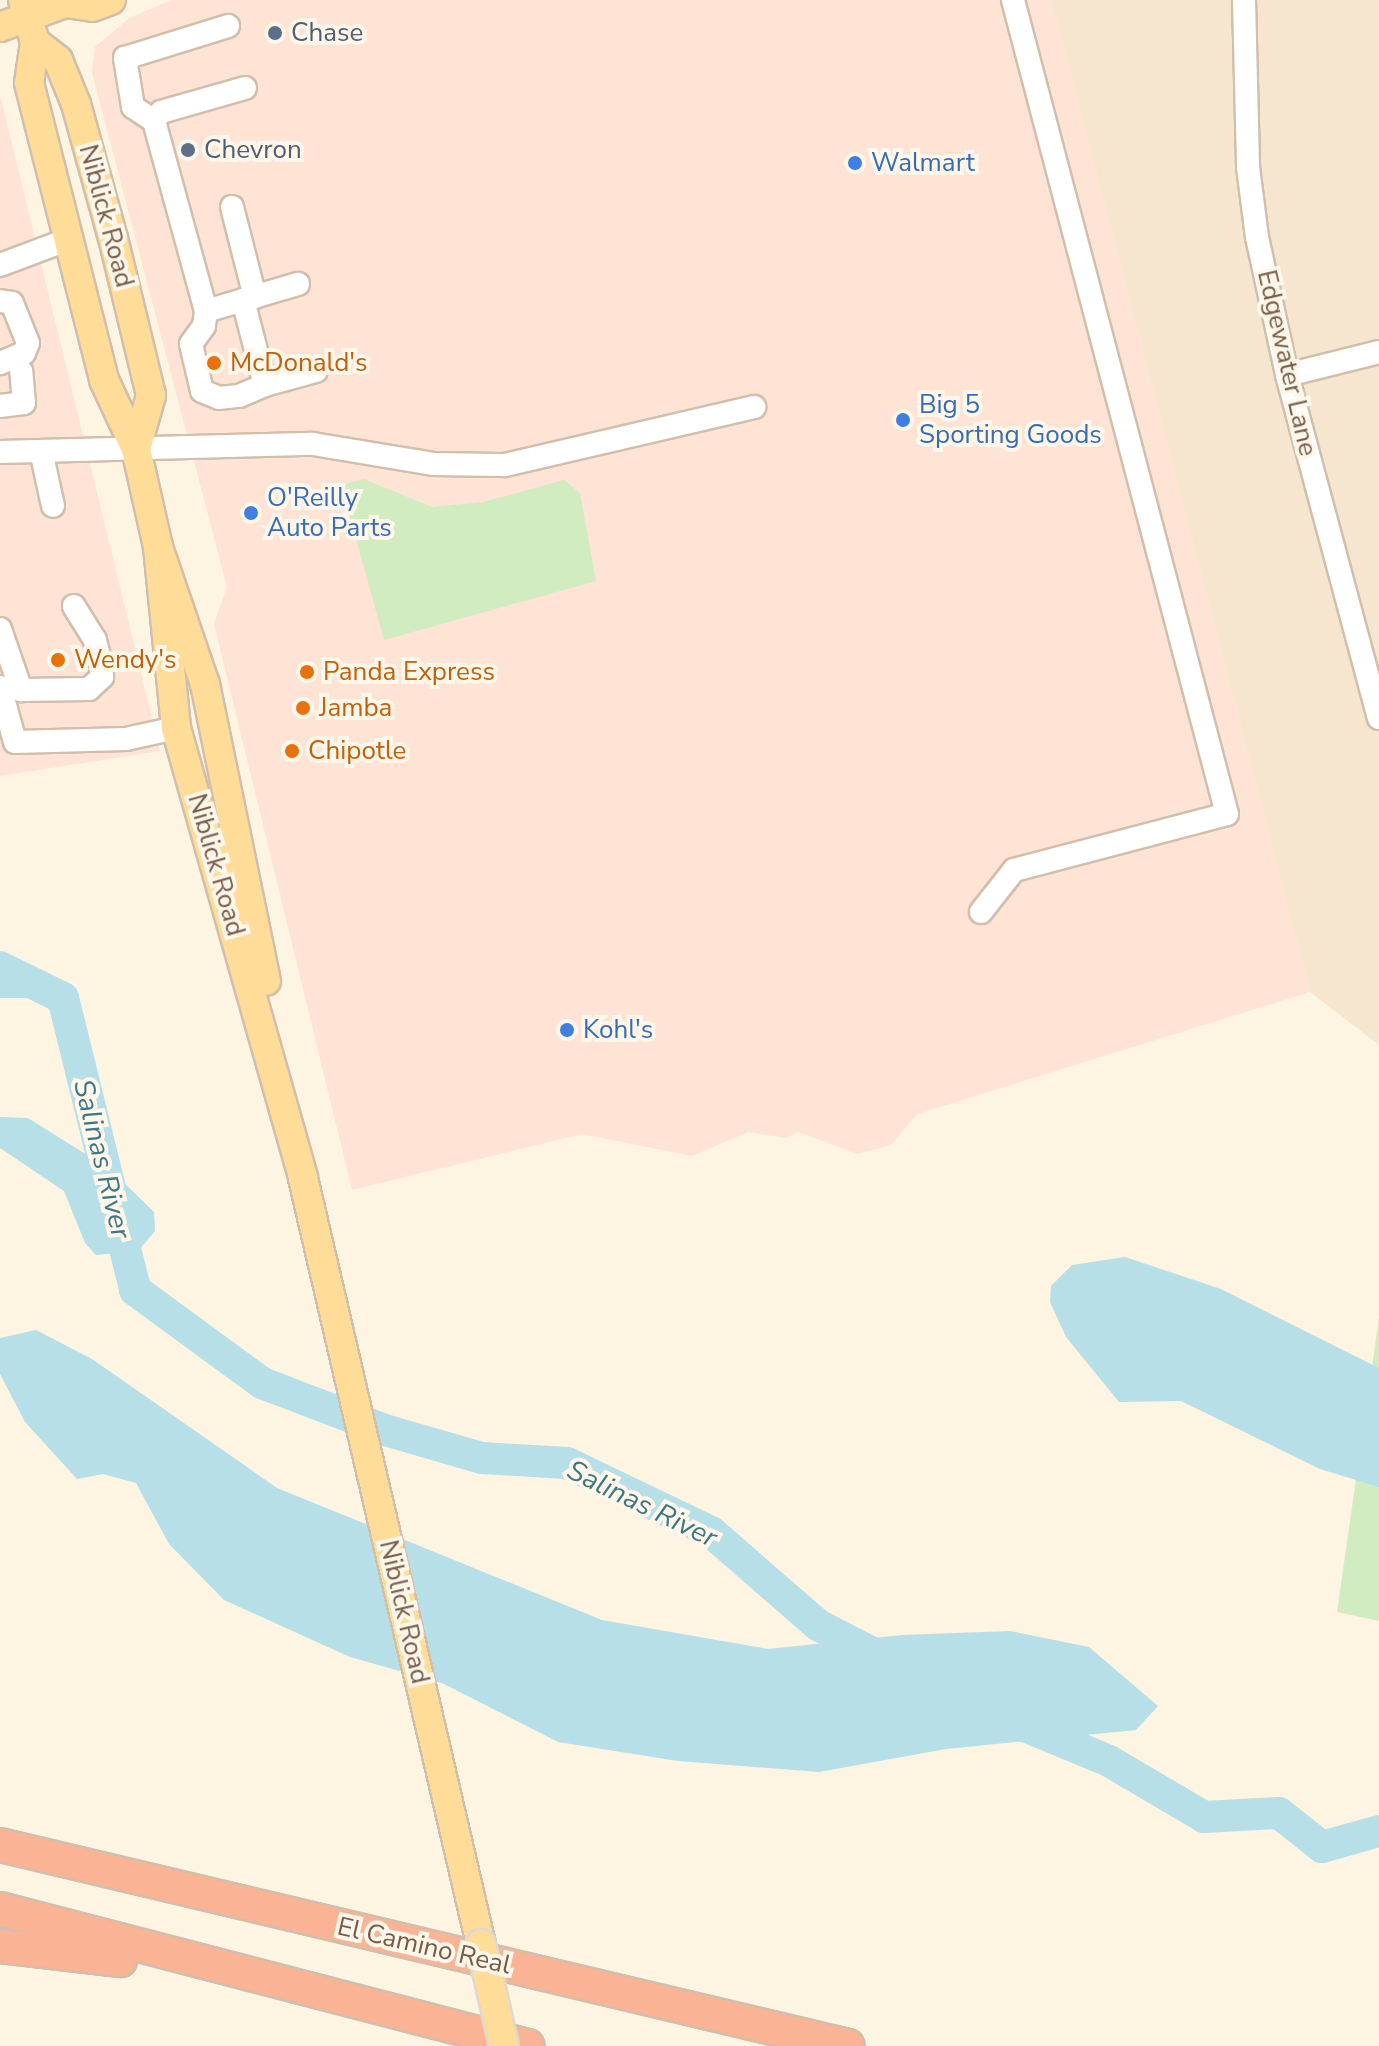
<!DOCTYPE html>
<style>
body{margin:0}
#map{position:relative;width:1379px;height:2046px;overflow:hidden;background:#fef4e2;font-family:"Nunito Sans",sans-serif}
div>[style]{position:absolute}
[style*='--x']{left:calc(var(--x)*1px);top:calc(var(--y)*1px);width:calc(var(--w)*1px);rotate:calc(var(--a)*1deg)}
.residential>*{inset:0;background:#f6e6d0}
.commercial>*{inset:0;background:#ffe3d5}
.green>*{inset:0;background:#d1ecc0}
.water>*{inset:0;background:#b6dfe8}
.river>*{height:32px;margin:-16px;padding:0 16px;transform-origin:16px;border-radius:16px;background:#b6dfe8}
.roads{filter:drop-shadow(2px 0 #d1beab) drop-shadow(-2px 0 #d1beab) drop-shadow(0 2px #d1beab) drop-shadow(0 -2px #d1beab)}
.minor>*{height:22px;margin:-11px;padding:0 11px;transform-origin:11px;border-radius:11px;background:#fff}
.major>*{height:28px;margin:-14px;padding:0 14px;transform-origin:14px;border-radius:14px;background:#ffdc98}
.highway>*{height:32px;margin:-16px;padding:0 16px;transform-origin:16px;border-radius:16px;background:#fbb396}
.bridges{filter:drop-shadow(2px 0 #ded7d3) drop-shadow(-2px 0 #ded7d3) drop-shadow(0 2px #ded7d3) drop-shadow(0 -2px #ded7d3)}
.major-bridge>*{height:28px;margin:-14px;padding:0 14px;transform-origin:14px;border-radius:14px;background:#ffdc98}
.dots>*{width:22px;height:22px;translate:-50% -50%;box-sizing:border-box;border:4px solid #fff7ea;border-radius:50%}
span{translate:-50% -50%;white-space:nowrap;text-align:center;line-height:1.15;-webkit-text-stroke:8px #fff7ea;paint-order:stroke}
.service-label{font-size:26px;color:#4e5e75}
.left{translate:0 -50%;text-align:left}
.shop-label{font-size:26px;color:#366cbe}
.street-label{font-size:26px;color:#775a47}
.food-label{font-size:26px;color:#c56008}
.water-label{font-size:28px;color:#3d7784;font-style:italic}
</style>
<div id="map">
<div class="residential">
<div style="clip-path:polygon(1051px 0,1379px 0,1379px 1045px,1310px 992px)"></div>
</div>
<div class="commercial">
<div style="clip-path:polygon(172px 0,1051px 0,1310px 992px,917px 1114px,891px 1145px,858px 1154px,798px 1132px,786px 1138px,748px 1132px,692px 1156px,582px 1134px,352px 1190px,214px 624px,227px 587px,92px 73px,95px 47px,129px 18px)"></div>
<div style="clip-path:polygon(0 95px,160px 751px,0 776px)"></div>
</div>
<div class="green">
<div style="clip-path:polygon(364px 479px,432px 507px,483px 502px,564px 480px,580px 493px,596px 581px,384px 640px,341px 485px)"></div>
<div style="clip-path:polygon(1379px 1318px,1379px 1621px,1337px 1612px)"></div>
</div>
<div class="water">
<div style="clip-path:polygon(0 967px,63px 998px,0 998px)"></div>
<div style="clip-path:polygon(0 1117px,28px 1118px,111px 1170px,154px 1212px,155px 1231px,138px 1251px,96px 1255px,85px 1243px,64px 1191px,0 1148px)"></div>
<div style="clip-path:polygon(1125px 1257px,1221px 1289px,1379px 1368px,1379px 1487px,1320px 1469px,1181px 1401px,1119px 1402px,1066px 1337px,1050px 1302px,1051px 1286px,1072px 1265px)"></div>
<div style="clip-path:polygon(36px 1330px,92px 1359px,277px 1488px,602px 1620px,768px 1649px,902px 1635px,1010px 1631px,1089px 1647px,1158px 1706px,1136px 1730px,946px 1749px,819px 1772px,678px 1761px,558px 1742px,442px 1683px,350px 1657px,224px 1600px,169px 1544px,136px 1483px,103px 1474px,77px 1479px,25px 1422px,0 1374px,0 1338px)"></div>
</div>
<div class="river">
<div style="--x:0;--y:967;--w:70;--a:26.2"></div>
<div style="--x:63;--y:998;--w:301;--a:76.1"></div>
<div style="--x:135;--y:1290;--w:157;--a:36.2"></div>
<div style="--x:262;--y:1383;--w:132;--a:20.9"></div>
<div style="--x:385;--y:1430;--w:101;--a:16.1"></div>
<div style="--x:482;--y:1458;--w:85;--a:3.4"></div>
<div style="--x:567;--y:1463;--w:160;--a:25.6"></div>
<div style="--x:711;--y:1532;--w:142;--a:41"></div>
<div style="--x:818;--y:1625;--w:76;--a:27.2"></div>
<div style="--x:1015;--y:1722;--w:102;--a:22.5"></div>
<div style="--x:1109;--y:1761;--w:110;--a:30.5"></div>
<div style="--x:1204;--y:1817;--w:75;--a:-3.1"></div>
<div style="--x:1279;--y:1813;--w:55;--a:38.3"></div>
<div style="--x:1322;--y:1847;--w:59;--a:-15.7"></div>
</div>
<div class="roads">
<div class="minor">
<div style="--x:1244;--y:0;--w:167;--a:88.6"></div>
<div style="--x:1248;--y:167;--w:71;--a:82.7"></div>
<div style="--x:1257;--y:237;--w:141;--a:77.7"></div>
<div style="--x:1287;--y:375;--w:355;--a:75"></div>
<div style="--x:245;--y:88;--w:87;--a:164.1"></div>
<div style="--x:161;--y:112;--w:11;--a:128"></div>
<div style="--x:154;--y:121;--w:197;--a:74.7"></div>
<div style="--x:206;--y:311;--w:96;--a:-16.4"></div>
<div style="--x:154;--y:121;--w:25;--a:-146"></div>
<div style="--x:133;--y:107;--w:50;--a:-99.3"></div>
<div style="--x:125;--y:58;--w:108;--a:-17.3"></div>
<div style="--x:232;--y:207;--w:93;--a:75.7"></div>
<div style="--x:0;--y:265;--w:74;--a:-20.6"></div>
<div style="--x:243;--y:300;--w:88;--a:75.5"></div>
<div style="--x:265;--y:385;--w:53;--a:-15.4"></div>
<div style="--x:0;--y:301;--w:12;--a:9"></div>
<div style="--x:12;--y:303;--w:43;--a:68.2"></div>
<div style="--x:28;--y:343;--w:11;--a:112"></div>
<div style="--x:24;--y:353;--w:26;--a:157"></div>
<div style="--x:206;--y:311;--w:15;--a:98"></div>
<div style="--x:204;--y:326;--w:22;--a:126"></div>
<div style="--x:191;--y:344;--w:48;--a:76.8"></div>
<div style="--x:202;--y:391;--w:18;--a:22"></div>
<div style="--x:219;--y:398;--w:20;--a:-6"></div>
<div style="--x:239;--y:396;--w:28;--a:-23"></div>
<div style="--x:1287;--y:375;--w:95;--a:-14"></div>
<div style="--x:0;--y:406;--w:24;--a:-7"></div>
<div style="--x:24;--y:403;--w:32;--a:-95"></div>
<div style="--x:41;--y:451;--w:56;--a:77.7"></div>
<div style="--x:0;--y:452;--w:313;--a:-1.5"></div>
<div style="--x:313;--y:444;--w:123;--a:9.4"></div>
<div style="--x:434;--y:464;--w:71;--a:0.8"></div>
<div style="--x:505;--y:465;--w:256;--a:-13.1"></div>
<div style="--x:0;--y:629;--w:65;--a:71"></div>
<div style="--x:21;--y:690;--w:68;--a:-0.8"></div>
<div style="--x:89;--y:689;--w:18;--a:-43"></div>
<div style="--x:102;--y:677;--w:14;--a:-94"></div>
<div style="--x:101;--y:663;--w:24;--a:-105"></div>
<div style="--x:95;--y:640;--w:40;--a:-122"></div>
<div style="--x:0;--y:687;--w:57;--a:74.7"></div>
<div style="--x:15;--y:742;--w:111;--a:-1.5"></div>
<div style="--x:126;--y:739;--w:51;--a:-12.4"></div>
<div style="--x:981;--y:912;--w:53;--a:-51.8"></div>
<div style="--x:1014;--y:870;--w:220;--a:-14.7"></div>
<div style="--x:1227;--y:814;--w:842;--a:-104.73"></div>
</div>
<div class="major">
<div style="--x:23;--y:0;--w:44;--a:74.1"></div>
<div style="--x:35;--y:42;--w:41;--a:98.3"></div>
<div style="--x:29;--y:83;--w:306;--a:75.8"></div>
<div style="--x:104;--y:380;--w:76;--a:65.1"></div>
<div style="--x:136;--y:449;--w:100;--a:77.3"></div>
<div style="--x:158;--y:547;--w:145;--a:71.1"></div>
<div style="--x:205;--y:684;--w:303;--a:78.4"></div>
<div style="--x:0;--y:27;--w:69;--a:-20.3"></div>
<div style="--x:65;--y:3;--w:27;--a:8"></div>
<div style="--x:92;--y:7;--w:20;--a:-20"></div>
<div style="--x:35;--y:42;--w:29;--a:38"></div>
<div style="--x:58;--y:60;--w:48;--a:67.8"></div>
<div style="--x:76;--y:104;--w:139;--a:74.6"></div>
<div style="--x:113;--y:238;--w:162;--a:76.4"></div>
<div style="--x:151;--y:395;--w:56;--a:105.5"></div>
<div style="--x:158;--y:547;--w:182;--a:84.3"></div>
<div style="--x:176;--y:728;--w:468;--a:74.2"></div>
<div style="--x:303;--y:1178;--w:786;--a:76.92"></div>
</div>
<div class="highway">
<div style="--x:0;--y:1845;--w:871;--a:13.33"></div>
<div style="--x:0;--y:1909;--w:545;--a:14.55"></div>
<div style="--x:0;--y:1946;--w:121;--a:6.7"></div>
</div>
</div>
<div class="bridges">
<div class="major-bridge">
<div style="--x:481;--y:1944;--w:105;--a:77.3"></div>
</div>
</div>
<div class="dots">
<div style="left:275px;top:33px;background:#5c6f8a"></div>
<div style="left:188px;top:150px;background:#5c6f8a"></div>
<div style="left:855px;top:163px;background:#3f7fe0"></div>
<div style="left:214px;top:363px;background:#e8710a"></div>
<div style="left:903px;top:420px;background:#3f7fe0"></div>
<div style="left:251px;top:513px;background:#3f7fe0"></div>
<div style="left:58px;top:660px;background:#e8710a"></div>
<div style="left:307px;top:672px;background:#e8710a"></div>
<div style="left:303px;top:708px;background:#e8710a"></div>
<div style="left:292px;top:751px;background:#e8710a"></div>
<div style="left:567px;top:1030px;background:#3f7fe0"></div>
</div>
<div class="service-label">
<span class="left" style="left:291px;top:33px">Chase</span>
<span class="left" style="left:204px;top:150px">Chevron</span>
</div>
<div class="shop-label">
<span class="left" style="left:871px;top:163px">Walmart</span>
<span class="left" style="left:919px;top:420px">Big 5<br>Sporting Goods</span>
<span class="left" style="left:267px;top:513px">O'Reilly<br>Auto Parts</span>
<span class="left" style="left:583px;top:1030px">Kohl's</span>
</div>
<div class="street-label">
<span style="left:106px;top:216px;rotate:75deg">Niblick Road</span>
<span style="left:1287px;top:363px;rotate:77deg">Edgewater Lane</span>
<span style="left:216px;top:865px;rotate:74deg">Niblick Road</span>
<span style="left:404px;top:1612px;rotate:77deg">Niblick Road</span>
<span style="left:424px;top:1946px;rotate:13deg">El Camino Real</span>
</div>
<div class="food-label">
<span class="left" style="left:230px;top:363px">McDonald's</span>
<span class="left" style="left:74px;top:660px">Wendy's</span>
<span class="left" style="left:323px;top:672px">Panda Express</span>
<span class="left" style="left:319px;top:708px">Jamba</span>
<span class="left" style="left:308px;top:751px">Chipotle</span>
</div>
<div class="water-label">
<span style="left:102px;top:1159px;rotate:76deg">Salinas River</span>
<span style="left:642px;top:1504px;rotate:26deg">Salinas River</span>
</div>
</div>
